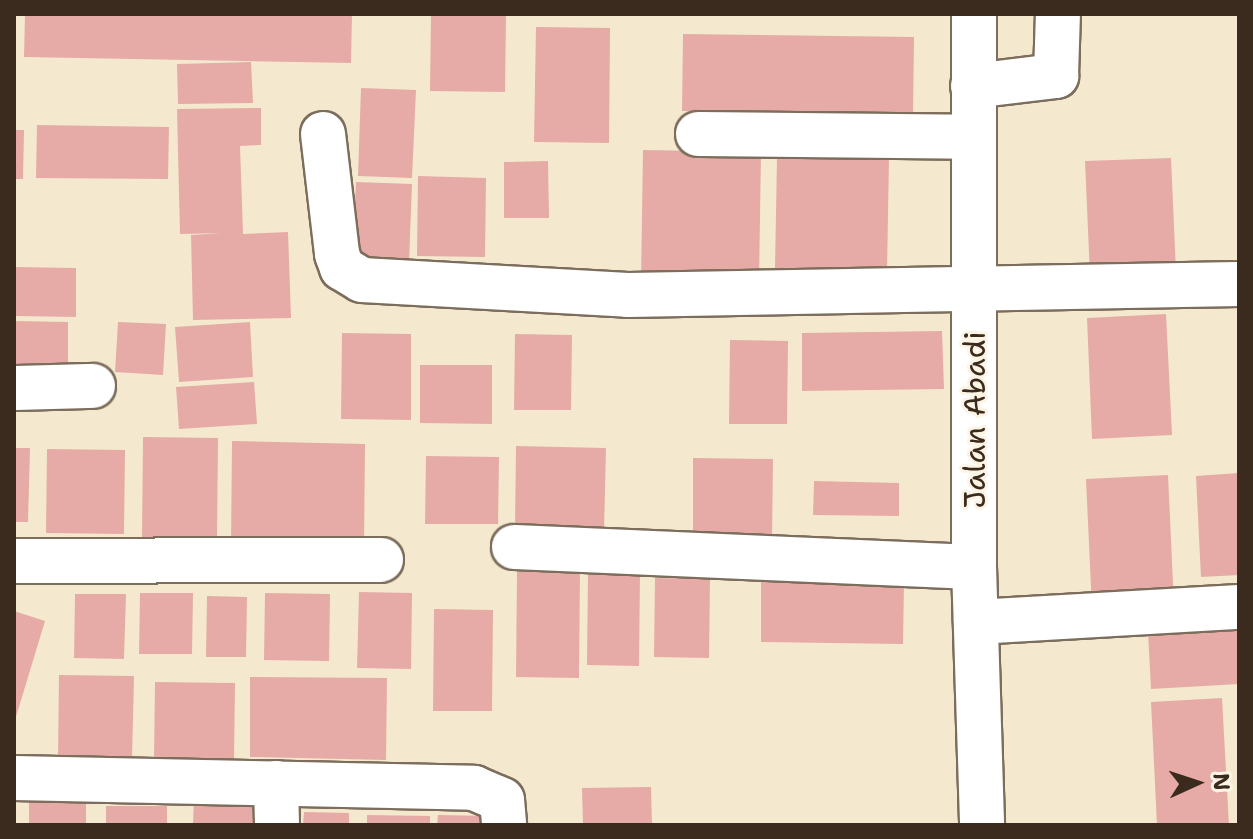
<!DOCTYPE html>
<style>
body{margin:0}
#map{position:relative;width:1253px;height:839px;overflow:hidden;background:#f4e9ce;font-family:"Shantell Sans",sans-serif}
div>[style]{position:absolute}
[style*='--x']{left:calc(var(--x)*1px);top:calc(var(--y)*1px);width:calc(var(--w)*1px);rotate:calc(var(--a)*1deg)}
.building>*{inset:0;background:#e6aba6}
.roads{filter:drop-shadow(2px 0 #7c6d5c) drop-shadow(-2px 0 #7c6d5c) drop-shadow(0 2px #7c6d5c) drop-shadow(0 -2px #7c6d5c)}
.minor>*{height:44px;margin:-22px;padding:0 22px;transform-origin:22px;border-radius:22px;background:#fff}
span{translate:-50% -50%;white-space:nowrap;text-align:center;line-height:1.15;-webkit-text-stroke:6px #fcf5e5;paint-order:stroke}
.street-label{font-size:30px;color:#3b2a1e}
.frame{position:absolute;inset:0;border:16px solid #3b2a1e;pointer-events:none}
.north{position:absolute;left:1157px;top:743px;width:80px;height:80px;-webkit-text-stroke:6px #fcf5e5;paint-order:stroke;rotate:87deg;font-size:22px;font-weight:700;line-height:32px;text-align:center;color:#3b2a1e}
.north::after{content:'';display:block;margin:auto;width:28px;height:36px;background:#3b2a1e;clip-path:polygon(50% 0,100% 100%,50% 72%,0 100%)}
</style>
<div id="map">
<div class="building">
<div style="clip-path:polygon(25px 14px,352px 14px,351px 63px,24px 57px)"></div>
<div style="clip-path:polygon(431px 14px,506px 14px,505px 92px,430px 91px)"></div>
<div style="clip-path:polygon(536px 27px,610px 28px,609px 143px,534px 142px)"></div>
<div style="clip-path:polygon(683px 34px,914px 37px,913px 115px,682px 111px)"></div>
<div style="clip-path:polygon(251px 62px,253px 103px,178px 104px,177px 64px)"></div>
<div style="clip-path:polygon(361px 88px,416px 90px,412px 178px,358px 176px)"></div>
<div style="clip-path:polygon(261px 108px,261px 145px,240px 146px,243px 234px,288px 232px,291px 318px,193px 320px,191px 235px,222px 233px,180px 234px,177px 109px)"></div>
<div style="clip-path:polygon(37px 125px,169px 127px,168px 179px,36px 178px)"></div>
<div style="clip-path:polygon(14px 130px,24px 130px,23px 179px,14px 179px)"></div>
<div style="clip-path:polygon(643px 150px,761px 152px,759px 283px,641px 281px)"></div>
<div style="clip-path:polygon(777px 158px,889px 159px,887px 271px,775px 269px)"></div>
<div style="clip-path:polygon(1171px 158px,1176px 272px,1090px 276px,1085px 161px)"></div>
<div style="clip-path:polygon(548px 161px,549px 218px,504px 218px,504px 162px)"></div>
<div style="clip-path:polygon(418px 176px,486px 178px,485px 257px,417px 256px)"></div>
<div style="clip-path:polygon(356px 182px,412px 184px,409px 263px,352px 261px)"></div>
<div style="clip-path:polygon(14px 267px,76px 268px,76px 317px,14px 316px)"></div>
<div style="clip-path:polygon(1166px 314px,1172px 435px,1092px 439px,1087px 318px)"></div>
<div style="clip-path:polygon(14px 321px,68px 322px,68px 375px,14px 374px)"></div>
<div style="clip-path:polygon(118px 322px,166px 324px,163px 375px,115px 372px)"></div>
<div style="clip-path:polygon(250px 322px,253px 377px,179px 382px,175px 327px)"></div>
<div style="clip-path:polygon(942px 331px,944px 389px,802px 391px,802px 333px)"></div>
<div style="clip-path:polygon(342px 333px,411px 334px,411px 420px,341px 419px)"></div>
<div style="clip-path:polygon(515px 334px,572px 335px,571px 410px,514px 410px)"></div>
<div style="clip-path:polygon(730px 340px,788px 341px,787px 424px,729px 424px)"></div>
<div style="clip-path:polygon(420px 365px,492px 365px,492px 424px,420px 423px)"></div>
<div style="clip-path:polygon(254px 382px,257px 424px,179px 429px,176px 387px)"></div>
<div style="clip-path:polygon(143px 437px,218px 438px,217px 539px,142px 538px)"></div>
<div style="clip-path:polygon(232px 441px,365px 444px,364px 548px,231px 545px)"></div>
<div style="clip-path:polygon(516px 446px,606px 448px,604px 531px,515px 529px)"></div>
<div style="clip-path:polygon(14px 448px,30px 448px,28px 522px,14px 522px)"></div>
<div style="clip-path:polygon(47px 449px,125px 450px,124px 534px,46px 533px)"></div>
<div style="clip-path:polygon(426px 456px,499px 457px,498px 524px,425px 524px)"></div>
<div style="clip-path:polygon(693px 458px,773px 459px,772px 542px,693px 541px)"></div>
<div style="clip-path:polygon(1239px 473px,1239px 575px,1201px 577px,1196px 476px)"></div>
<div style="clip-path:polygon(1168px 475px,1174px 605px,1092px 609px,1086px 479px)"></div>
<div style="clip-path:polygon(814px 481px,899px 483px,899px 516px,813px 515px)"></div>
<div style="clip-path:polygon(517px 570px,580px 571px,579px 678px,516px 677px)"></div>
<div style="clip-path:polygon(588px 571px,640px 572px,639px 666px,587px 665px)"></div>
<div style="clip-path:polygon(655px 578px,710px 579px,709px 658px,654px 657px)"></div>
<div style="clip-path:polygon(761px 580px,904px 582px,903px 644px,761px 642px)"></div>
<div style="clip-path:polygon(359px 592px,412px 593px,411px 669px,357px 668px)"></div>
<div style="clip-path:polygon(140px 593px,193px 593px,192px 654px,139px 654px)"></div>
<div style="clip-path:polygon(265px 593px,330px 594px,329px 661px,264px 660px)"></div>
<div style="clip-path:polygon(75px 594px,126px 594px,124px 659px,74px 658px)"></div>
<div style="clip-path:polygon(207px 596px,247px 597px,246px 657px,206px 657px)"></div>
<div style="clip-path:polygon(434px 609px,493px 610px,492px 711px,433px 711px)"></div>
<div style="clip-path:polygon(14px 611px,45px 621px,15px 720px,14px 720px)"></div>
<div style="clip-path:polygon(1239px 628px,1239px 684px,1151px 689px,1148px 632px)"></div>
<div style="clip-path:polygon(59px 675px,134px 676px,132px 759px,58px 759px)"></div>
<div style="clip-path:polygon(250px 677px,387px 678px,386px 760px,250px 757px)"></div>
<div style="clip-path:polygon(155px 682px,235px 683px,234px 761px,154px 760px)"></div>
<div style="clip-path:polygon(1222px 698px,1229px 825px,1157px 825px,1151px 702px)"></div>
<div style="clip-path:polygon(651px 787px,652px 825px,583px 825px,582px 788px)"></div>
<div style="clip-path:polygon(29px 794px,86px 795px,86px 825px,29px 825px)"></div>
<div style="clip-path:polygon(194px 795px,267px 796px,267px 825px,193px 825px)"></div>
<div style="clip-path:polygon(106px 806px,167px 806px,167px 825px,106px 825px)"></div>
<div style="clip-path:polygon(304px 812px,349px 813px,349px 825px,303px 825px)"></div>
<div style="clip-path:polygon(367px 815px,430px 816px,430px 825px,367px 825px)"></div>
<div style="clip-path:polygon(438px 815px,489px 816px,489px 825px,437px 825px)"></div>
</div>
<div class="roads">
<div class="minor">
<div style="--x:974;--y:14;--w:553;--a:90"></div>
<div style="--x:974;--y:567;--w:258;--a:88.2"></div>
<div style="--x:973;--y:86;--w:84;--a:-6.9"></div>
<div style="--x:1056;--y:76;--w:62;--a:-88.2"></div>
<div style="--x:323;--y:134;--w:121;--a:83.3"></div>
<div style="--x:337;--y:254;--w:15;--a:70"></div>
<div style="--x:342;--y:268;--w:23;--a:31"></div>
<div style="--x:362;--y:280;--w:266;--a:3.2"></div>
<div style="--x:628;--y:295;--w:611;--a:-1.03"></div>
<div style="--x:698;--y:134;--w:274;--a:0.6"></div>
<div style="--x:14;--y:388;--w:79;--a:-1.5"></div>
<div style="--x:514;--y:547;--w:460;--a:2.5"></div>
<div style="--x:14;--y:561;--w:367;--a:-0.2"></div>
<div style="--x:976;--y:622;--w:263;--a:-3.3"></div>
<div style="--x:14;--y:778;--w:460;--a:1.2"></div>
<div style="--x:474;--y:788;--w:30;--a:23"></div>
<div style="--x:502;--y:800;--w:25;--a:85"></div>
<div style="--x:276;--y:783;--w:42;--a:88.6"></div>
</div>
</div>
<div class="street-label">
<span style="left:975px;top:420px;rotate:-90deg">Jalan Abadi</span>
</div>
<div class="frame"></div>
<div class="north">N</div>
</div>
